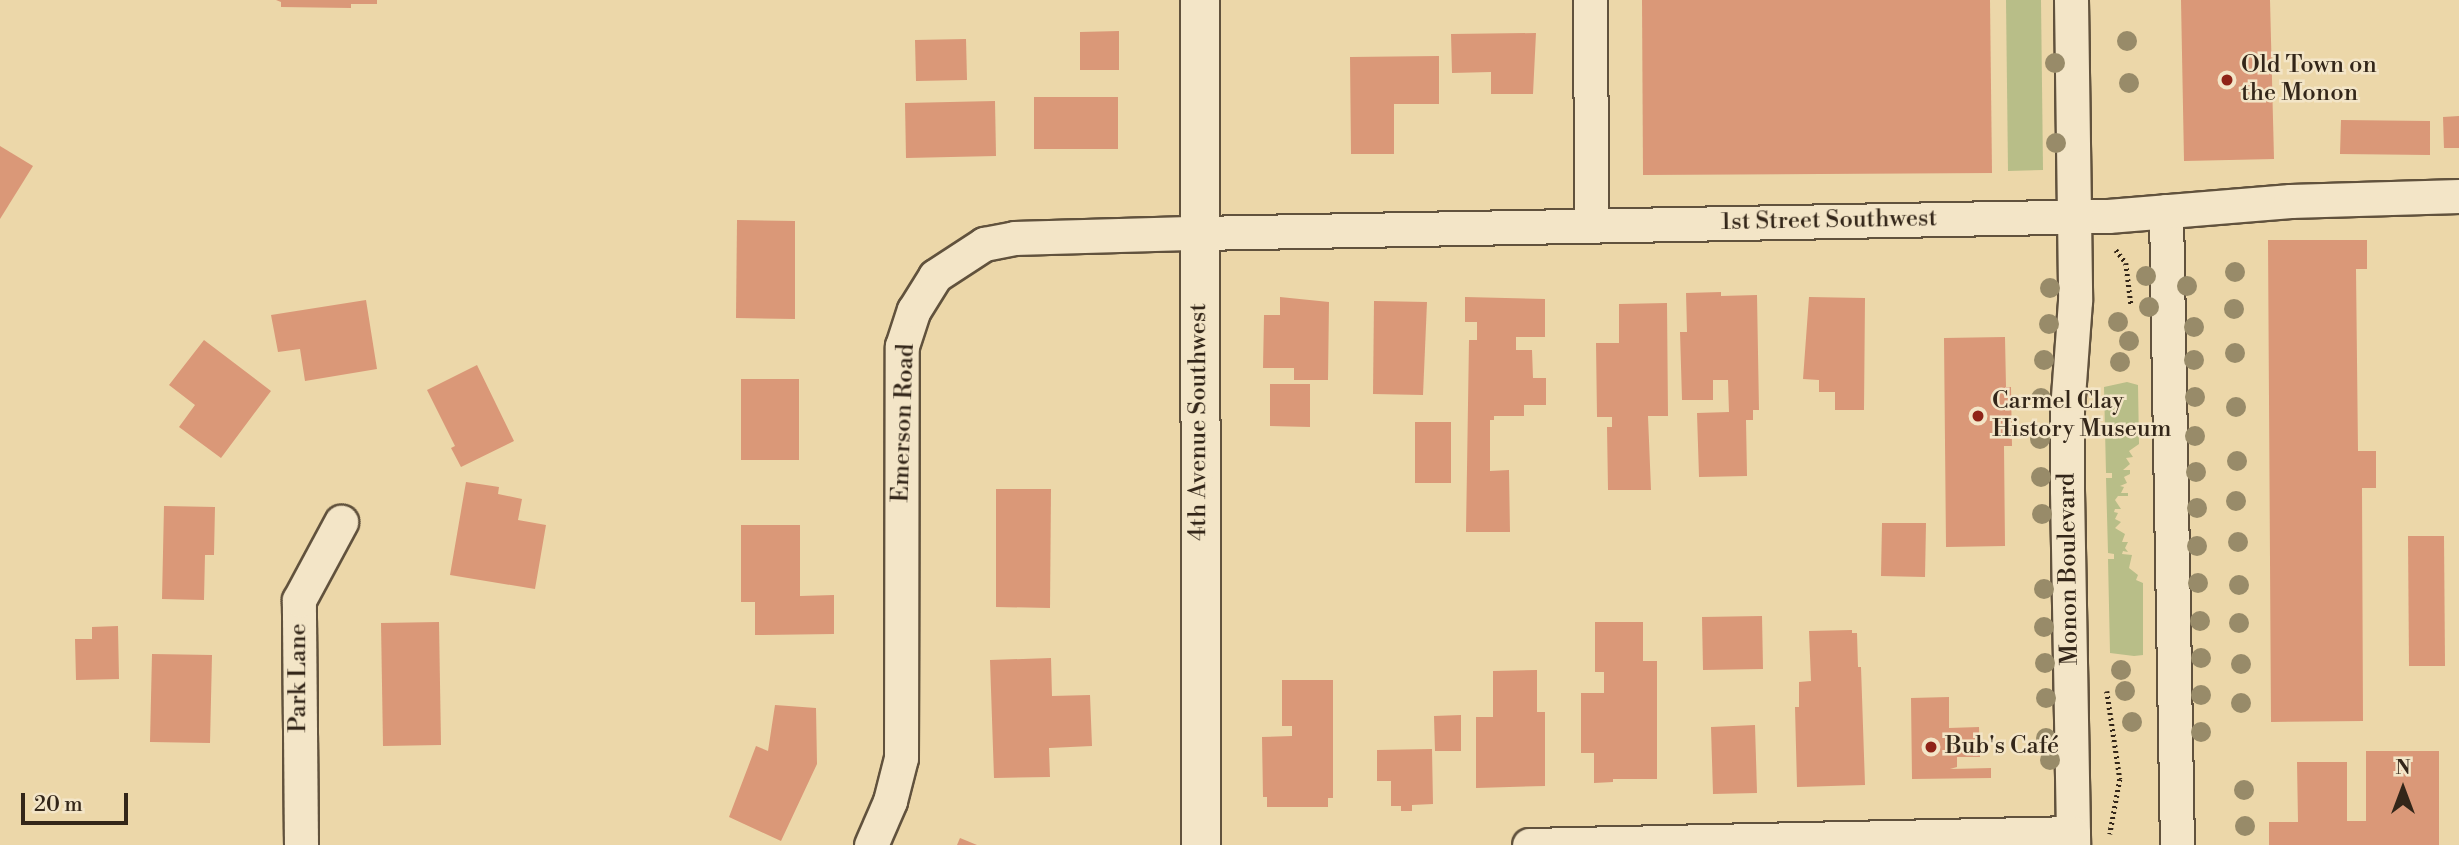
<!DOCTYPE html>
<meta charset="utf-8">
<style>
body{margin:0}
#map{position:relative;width:2459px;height:845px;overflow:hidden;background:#ecd7a9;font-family:"Libre Bodoni",serif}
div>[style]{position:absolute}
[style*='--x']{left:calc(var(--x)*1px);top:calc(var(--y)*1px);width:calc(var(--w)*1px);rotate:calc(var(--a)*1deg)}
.green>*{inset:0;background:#b8be88}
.building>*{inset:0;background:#da9878}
.path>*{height:4.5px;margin-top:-2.25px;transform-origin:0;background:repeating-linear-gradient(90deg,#332619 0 2px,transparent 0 5.5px)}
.roads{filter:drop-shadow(2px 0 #61523d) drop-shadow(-2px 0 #61523d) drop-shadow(0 2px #61523d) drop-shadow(0 -2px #61523d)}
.minor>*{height:33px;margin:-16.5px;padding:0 16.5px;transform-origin:16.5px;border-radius:16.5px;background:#f3e5c7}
.tertiary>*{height:38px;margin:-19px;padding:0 19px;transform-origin:19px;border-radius:19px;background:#f3e5c7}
.trees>*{width:20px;height:20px;margin:-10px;border-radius:50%;background:#988b69}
.dots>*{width:19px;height:19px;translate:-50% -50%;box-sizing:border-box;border:4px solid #f3e5c7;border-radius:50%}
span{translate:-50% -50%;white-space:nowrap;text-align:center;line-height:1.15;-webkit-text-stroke:5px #f3e5c7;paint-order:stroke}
.poi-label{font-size:24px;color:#332619}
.left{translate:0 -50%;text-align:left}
.street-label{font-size:24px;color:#332619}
.north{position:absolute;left:2368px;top:754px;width:70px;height:70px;-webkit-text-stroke:5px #f3e5c7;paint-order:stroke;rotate:0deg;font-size:19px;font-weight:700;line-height:28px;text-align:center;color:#332619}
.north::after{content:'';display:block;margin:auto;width:24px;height:32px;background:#332619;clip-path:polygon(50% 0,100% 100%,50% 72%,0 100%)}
.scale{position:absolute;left:21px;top:793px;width:107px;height:32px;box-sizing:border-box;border:4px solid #332619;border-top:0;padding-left:9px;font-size:21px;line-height:24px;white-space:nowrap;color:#332619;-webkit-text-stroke:5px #f3e5c7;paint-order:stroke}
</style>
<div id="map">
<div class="green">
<div style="clip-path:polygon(2006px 0,2041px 0,2043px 170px,2008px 171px)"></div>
<div style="clip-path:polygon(2127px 382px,2138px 385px,2139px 444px,2129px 451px,2133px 457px,2126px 458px,2130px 464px,2123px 470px,2130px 470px,2130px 474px,2124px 477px,2127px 483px,2120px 486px,2124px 487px,2121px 493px,2128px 493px,2128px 496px,2118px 496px,2115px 500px,2121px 509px,2115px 509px,2114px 512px,2118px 513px,2115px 519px,2121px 522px,2115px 528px,2125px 534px,2122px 542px,2128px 542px,2125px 548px,2128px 552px,2123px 551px,2122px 554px,2132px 555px,2129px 568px,2138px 575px,2136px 580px,2143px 583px,2143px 655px,2134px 656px,2110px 653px,2108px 559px,2114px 559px,2114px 554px,2108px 553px,2106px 478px,2112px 478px,2112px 473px,2106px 473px,2104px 387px)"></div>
</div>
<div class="building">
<div style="clip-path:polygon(276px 0,377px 0,377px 4px,351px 4px,351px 8px,281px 7px,281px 2px)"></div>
<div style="clip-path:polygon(1642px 0,1990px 0,1992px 173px,1643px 175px)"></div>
<div style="clip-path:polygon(2181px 0,2270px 0,2274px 159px,2184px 161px)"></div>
<div style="clip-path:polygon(1119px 31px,1119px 70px,1080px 70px,1080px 32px)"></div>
<div style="clip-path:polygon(1536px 33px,1533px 94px,1491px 94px,1491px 72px,1452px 73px,1451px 34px)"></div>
<div style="clip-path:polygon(966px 39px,967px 80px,916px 81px,915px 40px)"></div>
<div style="clip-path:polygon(1439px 56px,1439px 104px,1394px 104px,1394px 154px,1351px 154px,1350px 57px)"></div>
<div style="clip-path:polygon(1034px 97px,1118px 97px,1118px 149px,1034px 149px)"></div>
<div style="clip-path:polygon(995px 101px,996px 156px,906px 158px,905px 103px)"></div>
<div style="clip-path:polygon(2459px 116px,2459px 148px,2444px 148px,2443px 117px)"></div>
<div style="clip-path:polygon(2341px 120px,2430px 121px,2430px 155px,2340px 154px)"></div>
<div style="clip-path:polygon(0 146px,33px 166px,0 219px)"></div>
<div style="clip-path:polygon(737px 220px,795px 221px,795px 319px,736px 318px)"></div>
<div style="clip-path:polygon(2268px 240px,2367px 240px,2367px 269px,2356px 269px,2358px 451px,2376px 451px,2376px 488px,2362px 488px,2363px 721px,2271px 722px)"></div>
<div style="clip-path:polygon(1721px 292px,1721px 296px,1757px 295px,1759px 410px,1753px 410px,1753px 420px,1746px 420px,1747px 476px,1699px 477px,1697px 413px,1729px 412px,1728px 380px,1713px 380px,1713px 400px,1682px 400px,1680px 332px,1687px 332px,1686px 293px)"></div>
<div style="clip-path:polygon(1280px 297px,1329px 302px,1328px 380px,1294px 380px,1294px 368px,1263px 368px,1264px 315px,1280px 315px)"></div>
<div style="clip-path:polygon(1465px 297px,1545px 299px,1545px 337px,1516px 337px,1516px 350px,1532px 350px,1533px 378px,1546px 378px,1546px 405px,1524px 405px,1524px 416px,1494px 416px,1494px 420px,1490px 420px,1490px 471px,1509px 470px,1510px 532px,1466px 532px,1469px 340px,1477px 340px,1477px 322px,1465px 322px)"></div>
<div style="clip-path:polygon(1809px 297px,1865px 298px,1864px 410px,1835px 410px,1835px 392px,1819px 392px,1819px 380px,1803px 379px)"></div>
<div style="clip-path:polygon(366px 300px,377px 369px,305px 381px,300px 349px,278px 352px,271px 315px)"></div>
<div style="clip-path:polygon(1374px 301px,1427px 302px,1423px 395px,1373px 394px)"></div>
<div style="clip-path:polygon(1667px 303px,1668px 416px,1648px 416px,1651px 490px,1608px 490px,1607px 427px,1612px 427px,1612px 417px,1597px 417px,1596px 343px,1619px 343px,1619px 304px)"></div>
<div style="clip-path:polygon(2005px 337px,2006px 387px,2011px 387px,2012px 446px,2004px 446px,2005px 546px,1946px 547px,1944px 338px)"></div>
<div style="clip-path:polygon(204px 340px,271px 391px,221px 458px,179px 427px,195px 405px,169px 385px)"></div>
<div style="clip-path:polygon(477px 365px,514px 441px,461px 467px,451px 448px,455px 446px,427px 390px)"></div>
<div style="clip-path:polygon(741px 379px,799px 379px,799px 460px,741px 460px)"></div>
<div style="clip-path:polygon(1270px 384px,1310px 384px,1310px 427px,1270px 426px)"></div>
<div style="clip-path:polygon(1415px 422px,1451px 422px,1451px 483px,1415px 483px)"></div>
<div style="clip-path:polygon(466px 482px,499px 487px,498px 494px,522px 499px,518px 520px,546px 525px,535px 589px,450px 575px)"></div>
<div style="clip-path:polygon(996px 489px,1051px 489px,1050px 608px,996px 607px)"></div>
<div style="clip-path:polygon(164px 506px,215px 507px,214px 555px,205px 555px,204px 600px,162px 599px)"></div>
<div style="clip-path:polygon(1882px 523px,1926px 523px,1925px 577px,1881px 576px)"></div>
<div style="clip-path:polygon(741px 525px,800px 525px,800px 596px,834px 595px,834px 634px,755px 635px,755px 602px,741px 602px)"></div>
<div style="clip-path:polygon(2408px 536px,2444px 536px,2445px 666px,2409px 666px)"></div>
<div style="clip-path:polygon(1762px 616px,1763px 669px,1703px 670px,1702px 617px)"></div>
<div style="clip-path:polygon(439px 622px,441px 745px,383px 746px,381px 623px)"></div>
<div style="clip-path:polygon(1595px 622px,1643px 622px,1643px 661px,1657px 661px,1657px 779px,1613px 779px,1613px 782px,1594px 783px,1594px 753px,1581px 753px,1581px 693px,1604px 693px,1604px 672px,1595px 672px)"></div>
<div style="clip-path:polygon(118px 626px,119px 679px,76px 680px,75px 639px,92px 639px,92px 627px)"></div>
<div style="clip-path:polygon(1852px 630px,1852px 633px,1857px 633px,1858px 667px,1861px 667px,1865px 785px,1797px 787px,1795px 707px,1799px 707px,1799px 682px,1811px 681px,1809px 631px)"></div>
<div style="clip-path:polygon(152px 654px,212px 655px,210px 743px,150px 742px)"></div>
<div style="clip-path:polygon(1051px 658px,1052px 696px,1090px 695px,1092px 746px,1049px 748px,1050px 777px,994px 778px,990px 660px)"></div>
<div style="clip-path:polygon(1537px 670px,1537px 712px,1545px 712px,1545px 786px,1476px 788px,1476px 717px,1493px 717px,1493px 671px)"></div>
<div style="clip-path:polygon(1282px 680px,1333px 680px,1333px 798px,1328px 798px,1328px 807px,1267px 807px,1267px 797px,1263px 797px,1262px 737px,1292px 736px,1292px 726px,1282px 726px)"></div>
<div style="clip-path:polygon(1949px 697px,1949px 728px,1979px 727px,1980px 757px,1957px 757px,1957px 767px,1950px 769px,1991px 768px,1991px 778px,1912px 779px,1911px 698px)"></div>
<div style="clip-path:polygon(775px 705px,816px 708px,817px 764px,781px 841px,729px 817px,756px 746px,768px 751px)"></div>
<div style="clip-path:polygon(1461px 715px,1461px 751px,1435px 751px,1434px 716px)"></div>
<div style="clip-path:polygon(1755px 725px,1757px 793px,1713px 794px,1711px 727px)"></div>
<div style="clip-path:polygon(1432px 749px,1433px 804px,1412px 805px,1412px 811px,1401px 811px,1401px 806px,1391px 806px,1391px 781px,1377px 781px,1377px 750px)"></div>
<div style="clip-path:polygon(2366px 751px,2439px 751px,2439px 845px,2269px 845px,2269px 822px,2298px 822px,2297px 762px,2347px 762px,2347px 821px,2366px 821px)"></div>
<div style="clip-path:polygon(960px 838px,977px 845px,957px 845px)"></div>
</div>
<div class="path">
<div style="--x:2116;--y:250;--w:16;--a:52"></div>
<div style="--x:2126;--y:263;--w:41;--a:83"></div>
<div style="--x:2107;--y:691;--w:89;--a:81.6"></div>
<div style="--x:2120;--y:779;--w:56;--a:100.3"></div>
</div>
<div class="roads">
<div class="minor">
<div style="--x:1590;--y:0;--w:226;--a:89.7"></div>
<div style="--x:2071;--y:0;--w:301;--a:89.2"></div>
<div style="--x:2075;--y:301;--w:110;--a:94.2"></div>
<div style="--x:2067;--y:411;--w:79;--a:90"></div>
<div style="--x:2067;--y:490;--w:355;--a:89"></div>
<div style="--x:2166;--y:211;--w:634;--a:89.01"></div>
<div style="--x:301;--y:845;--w:245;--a:-90.5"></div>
<div style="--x:299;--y:600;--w:89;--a:-61.7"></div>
<div style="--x:871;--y:845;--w:48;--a:-66.6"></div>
<div style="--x:890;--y:801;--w:44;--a:-75.7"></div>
<div style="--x:901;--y:758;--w:412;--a:-89.9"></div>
<div style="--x:902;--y:346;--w:38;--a:-72"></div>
<div style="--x:914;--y:310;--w:40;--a:-58"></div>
<div style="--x:935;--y:276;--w:59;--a:-33.1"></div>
<div style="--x:984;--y:244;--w:31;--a:-11"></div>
<div style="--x:1014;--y:238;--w:184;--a:-1.6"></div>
<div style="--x:1198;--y:233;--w:910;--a:-1.07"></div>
<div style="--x:2108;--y:216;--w:183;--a:-4.7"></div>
<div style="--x:2290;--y:201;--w:169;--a:-1.7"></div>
<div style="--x:1529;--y:845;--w:544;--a:-1.26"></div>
</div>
<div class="tertiary">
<div style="--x:1200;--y:0;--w:845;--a:89.93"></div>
</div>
</div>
<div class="trees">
<div style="left:2127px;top:41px"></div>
<div style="left:2055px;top:63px"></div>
<div style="left:2129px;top:83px"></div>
<div style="left:2056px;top:143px"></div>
<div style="left:2235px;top:272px"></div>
<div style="left:2146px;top:276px"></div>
<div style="left:2187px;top:286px"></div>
<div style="left:2050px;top:288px"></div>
<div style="left:2149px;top:307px"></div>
<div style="left:2234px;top:309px"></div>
<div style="left:2118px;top:322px"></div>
<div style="left:2049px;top:324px"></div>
<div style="left:2194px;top:327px"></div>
<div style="left:2129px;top:341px"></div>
<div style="left:2235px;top:353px"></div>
<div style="left:2044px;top:360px"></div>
<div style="left:2194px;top:360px"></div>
<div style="left:2120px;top:362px"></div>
<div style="left:2195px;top:397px"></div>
<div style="left:2041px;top:398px"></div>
<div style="left:2236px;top:407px"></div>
<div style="left:2195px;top:436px"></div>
<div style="left:2040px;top:439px"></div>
<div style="left:2237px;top:461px"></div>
<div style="left:2196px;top:472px"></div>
<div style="left:2041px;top:477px"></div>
<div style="left:2236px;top:501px"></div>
<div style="left:2197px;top:508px"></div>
<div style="left:2042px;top:514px"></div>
<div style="left:2238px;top:542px"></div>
<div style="left:2197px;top:546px"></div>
<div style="left:2198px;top:583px"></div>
<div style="left:2239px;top:585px"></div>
<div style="left:2044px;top:589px"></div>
<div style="left:2200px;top:621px"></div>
<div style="left:2239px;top:623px"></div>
<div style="left:2044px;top:627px"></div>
<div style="left:2201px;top:658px"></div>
<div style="left:2045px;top:663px"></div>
<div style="left:2241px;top:664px"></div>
<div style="left:2121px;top:670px"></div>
<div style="left:2125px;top:691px"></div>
<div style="left:2201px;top:695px"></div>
<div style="left:2046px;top:698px"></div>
<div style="left:2241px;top:703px"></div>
<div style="left:2132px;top:722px"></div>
<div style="left:2201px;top:732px"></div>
<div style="left:2046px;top:738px"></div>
<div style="left:2050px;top:760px"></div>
<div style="left:2244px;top:790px"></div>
<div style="left:2245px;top:826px"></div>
</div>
<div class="dots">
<div style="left:2227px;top:80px;background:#8f2418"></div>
<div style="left:1978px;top:416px;background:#8f2418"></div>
<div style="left:1931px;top:747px;background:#8f2418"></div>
</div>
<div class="poi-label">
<span class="left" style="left:2241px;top:80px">Old Town on<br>the Monon</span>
<span class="left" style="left:1992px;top:416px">Carmel Clay<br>History Museum</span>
<span class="left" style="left:1945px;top:747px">Bub's Café</span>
</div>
<div class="street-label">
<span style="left:1829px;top:221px;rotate:-1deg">1st Street Southwest</span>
<span style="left:1199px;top:422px;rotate:-90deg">4th Avenue Southwest</span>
<span style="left:904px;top:423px;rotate:-88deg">Emerson Road</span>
<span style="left:2069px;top:569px;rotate:-91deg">Monon Boulevard</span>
<span style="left:299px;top:678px;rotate:-90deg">Park Lane</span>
</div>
<div class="north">N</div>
<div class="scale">20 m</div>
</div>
